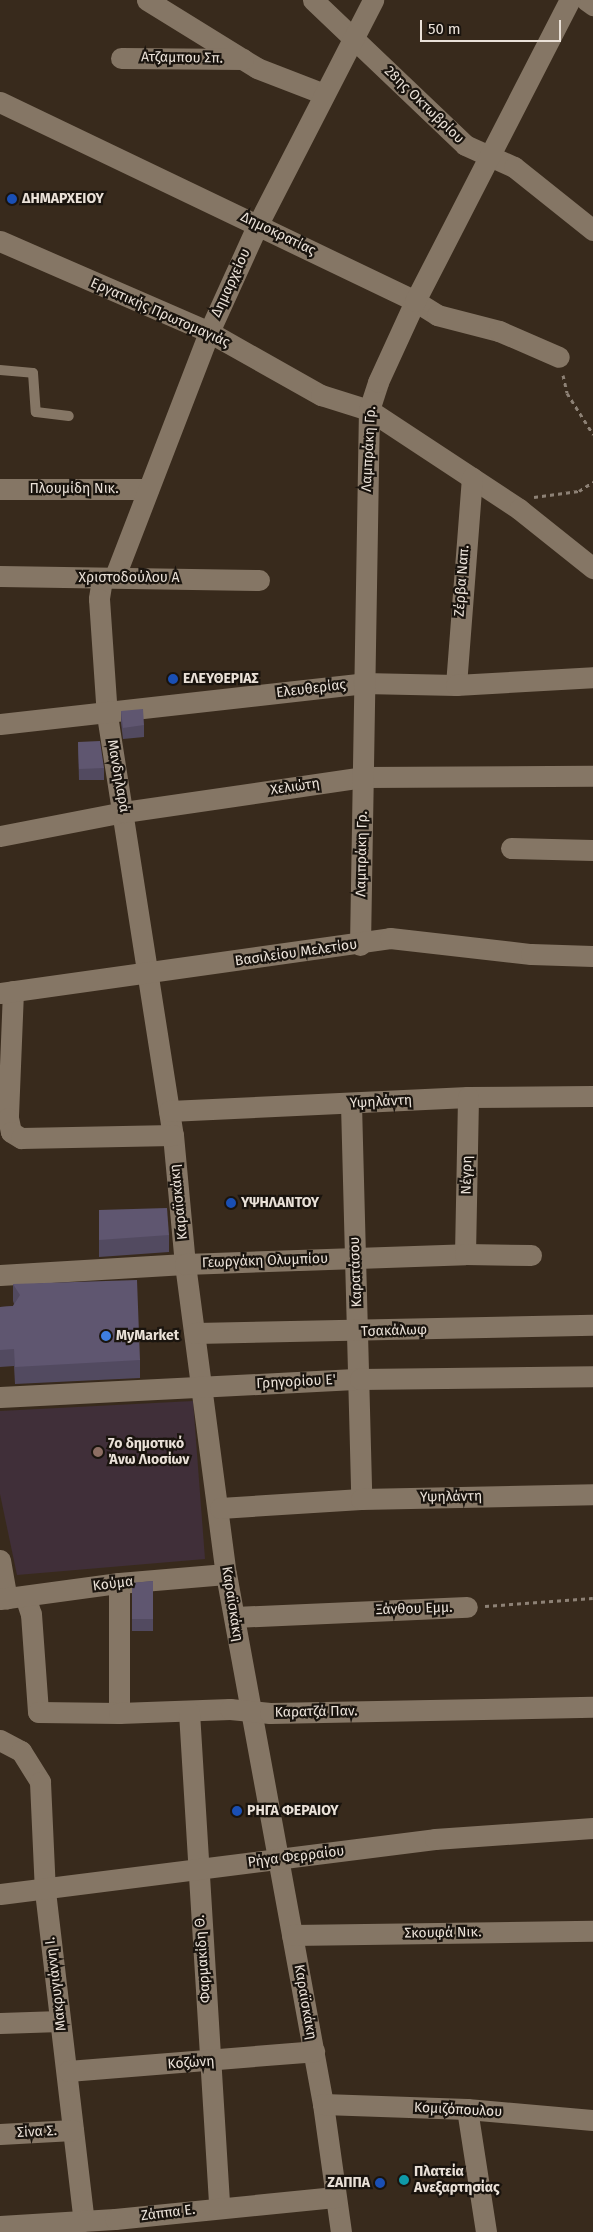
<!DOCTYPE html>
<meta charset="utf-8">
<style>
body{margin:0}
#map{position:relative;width:593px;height:2232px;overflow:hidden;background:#382a1c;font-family:"Fira Sans",sans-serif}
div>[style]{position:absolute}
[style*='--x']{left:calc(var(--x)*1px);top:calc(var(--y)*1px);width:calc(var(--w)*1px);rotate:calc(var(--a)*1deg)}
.education>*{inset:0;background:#402f39}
.path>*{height:3px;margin-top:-1.5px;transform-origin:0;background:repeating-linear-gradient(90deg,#8d8175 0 4px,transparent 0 8px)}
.lane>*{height:10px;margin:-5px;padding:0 5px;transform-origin:5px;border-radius:5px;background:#857665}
.street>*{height:21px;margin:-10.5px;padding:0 10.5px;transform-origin:10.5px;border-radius:10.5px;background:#857665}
.wall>*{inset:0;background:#524a60}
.building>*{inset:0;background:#5f5670}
.dots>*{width:14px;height:14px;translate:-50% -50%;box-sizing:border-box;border:2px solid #1a140e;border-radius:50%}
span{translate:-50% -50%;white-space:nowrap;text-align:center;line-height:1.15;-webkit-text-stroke:4.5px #1a140e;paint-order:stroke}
.street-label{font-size:14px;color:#eae1d8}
.poi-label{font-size:14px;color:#eae1d8;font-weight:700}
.left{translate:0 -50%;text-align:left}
.right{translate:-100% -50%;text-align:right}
.scale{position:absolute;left:420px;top:20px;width:141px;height:22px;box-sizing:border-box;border:2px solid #eae1d8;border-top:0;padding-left:6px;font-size:15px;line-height:18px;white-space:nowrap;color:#eae1d8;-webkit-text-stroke:4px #1a140e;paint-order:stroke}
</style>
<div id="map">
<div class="education">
<div style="clip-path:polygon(193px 1401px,205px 1559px,17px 1575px,0 1494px,0 1411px)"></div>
</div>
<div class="path">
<div style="--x:563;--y:375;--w:18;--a:77"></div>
<div style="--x:567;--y:393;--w:49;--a:57.6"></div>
<div style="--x:534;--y:497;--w:45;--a:-7.6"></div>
<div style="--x:579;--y:491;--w:17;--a:-33"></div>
<div style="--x:485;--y:1606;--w:108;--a:-4.2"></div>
</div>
<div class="lane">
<div style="--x:0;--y:370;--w:33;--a:5"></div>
<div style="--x:33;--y:373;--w:39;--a:86"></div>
<div style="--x:36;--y:412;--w:33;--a:7"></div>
</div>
<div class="street">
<div style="--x:147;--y:0;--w:129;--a:31.7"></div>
<div style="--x:257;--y:68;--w:72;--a:21.2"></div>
<div style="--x:313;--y:0;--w:210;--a:43.6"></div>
<div style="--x:465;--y:145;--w:54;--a:24.2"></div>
<div style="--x:514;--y:167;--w:101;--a:38.6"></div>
<div style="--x:586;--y:0;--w:9;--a:36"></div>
<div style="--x:121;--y:58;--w:122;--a:0.5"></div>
<div style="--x:0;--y:102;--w:460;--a:25.6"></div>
<div style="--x:415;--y:301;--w:26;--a:32"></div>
<div style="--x:437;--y:315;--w:64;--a:14.5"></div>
<div style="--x:499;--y:331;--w:65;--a:23.4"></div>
<div style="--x:0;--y:241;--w:228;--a:23.5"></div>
<div style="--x:209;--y:332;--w:129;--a:29.4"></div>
<div style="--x:321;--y:395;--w:50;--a:17.4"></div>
<div style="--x:369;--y:410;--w:180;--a:33.4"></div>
<div style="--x:519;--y:509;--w:95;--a:38.6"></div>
<div style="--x:0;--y:489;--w:148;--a:0"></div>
<div style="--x:0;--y:576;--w:259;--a:0.9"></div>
<div style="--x:115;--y:576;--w:261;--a:-68.9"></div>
<div style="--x:209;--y:332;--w:119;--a:-65.6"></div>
<div style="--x:258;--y:224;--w:252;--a:-62.8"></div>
<div style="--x:102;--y:579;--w:20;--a:99"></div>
<div style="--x:99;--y:599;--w:116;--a:86.1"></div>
<div style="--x:107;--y:715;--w:425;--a:81.1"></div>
<div style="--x:173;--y:1135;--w:130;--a:84.7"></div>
<div style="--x:185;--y:1264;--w:313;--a:82.5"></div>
<div style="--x:226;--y:1574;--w:539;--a:79.63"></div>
<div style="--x:323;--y:2104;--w:129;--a:82"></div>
<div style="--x:456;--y:685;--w:208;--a:-85.6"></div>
<div style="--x:0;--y:724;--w:365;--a:-6.4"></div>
<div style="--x:363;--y:683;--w:93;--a:1.2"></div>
<div style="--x:456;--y:685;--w:137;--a:-3.3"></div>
<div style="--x:0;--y:836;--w:126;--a:-11"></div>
<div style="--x:124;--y:812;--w:243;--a:-8.3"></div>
<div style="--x:364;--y:777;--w:229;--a:-0.3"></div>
<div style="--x:511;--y:848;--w:82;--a:1.4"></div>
<div style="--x:360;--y:945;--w:535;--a:-89.04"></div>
<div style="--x:369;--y:410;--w:29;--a:-72"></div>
<div style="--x:378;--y:382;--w:89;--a:-65.4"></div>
<div style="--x:415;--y:301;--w:339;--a:-62.8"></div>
<div style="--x:13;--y:991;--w:127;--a:92.3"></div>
<div style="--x:8;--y:1118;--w:14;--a:78"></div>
<div style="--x:11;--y:1132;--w:12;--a:31"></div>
<div style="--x:21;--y:1138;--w:152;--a:-1.1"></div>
<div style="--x:0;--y:993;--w:394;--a:-8"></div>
<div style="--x:390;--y:938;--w:142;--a:6.5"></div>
<div style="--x:531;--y:954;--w:62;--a:1.8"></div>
<div style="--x:351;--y:1104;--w:395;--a:88.5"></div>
<div style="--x:169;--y:1111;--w:299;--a:-2.7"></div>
<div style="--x:468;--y:1097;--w:125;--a:-0.5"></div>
<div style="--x:465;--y:1254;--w:157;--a:-88.9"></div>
<div style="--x:0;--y:1275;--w:185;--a:-3.4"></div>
<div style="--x:185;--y:1264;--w:280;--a:-2"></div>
<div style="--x:465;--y:1254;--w:66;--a:0.9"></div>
<div style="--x:195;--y:1333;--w:398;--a:-1.2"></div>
<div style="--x:0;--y:1397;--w:360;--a:-2.9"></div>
<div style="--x:360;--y:1379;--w:233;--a:-0.7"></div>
<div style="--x:220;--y:1508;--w:141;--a:-3.7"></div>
<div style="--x:361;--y:1499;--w:232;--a:-1.2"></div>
<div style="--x:0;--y:1560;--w:39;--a:80"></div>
<div style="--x:119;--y:1583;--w:130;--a:90"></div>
<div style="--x:25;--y:1596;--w:19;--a:72"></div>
<div style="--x:31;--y:1614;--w:98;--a:85.9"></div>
<div style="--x:38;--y:1712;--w:81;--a:0.7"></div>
<div style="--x:119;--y:1713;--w:111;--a:-2.1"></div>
<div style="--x:230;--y:1709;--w:40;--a:5.7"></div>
<div style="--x:270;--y:1713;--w:323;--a:-1.1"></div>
<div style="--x:0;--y:1599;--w:120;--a:-7.7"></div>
<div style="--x:119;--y:1583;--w:107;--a:-4.8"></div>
<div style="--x:235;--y:1617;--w:232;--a:-2.5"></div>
<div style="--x:189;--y:1712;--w:495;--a:86.5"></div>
<div style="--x:0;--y:1740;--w:24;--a:28"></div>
<div style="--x:21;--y:1751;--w:36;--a:58"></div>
<div style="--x:40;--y:1782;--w:109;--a:87.4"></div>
<div style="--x:45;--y:1891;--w:332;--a:83.3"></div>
<div style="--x:0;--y:1894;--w:438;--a:-7.2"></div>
<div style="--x:435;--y:1839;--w:158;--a:-4"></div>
<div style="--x:292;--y:1935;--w:301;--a:-0.8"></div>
<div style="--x:0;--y:2023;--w:60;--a:-1.9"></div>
<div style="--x:68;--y:2071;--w:247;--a:-4.6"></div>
<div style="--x:323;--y:2104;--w:144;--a:2"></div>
<div style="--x:467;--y:2109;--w:126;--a:5"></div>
<div style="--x:467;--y:2109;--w:124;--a:81.2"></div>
<div style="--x:0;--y:2134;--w:73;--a:-3.1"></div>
<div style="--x:0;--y:2226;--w:115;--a:-3.5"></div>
<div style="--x:115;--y:2219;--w:221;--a:-5.7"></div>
</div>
<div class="wall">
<div style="clip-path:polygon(121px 711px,144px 725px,144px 737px,123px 739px,121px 723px)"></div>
<div style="clip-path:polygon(78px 742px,104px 768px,104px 780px,79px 780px)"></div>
<div style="clip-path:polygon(99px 1210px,169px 1235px,169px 1252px,99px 1257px)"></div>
<div style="clip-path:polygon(13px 1284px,140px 1360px,140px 1378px,15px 1384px,14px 1366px,0 1367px,0 1307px,13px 1306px,14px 1304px,13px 1301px)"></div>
<div style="clip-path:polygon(153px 1581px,153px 1631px,132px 1631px,132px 1583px)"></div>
</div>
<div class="building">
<div style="clip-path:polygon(143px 709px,144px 725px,123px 728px,121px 711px)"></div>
<div style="clip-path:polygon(100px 741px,104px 768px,79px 769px,78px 742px)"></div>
<div style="clip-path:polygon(167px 1208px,169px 1235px,99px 1240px,99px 1210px)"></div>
<div style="clip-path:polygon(137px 1280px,140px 1360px,15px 1367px,14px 1349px,0 1350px,0 1307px,13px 1306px,20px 1295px,13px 1284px)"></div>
<div style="clip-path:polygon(153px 1581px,153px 1619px,132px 1619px,132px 1583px)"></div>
</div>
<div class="dots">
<div style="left:12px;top:199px;background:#1a4fb4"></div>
<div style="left:173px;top:679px;background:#1a4fb4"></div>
<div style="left:231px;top:1203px;background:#1a4fb4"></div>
<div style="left:106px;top:1336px;background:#3f7fe0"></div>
<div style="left:98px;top:1452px;background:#8d6e63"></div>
<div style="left:237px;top:1811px;background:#1a4fb4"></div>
<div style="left:404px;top:2180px;background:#0f9aa8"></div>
<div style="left:380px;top:2183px;background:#1a4fb4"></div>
</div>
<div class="street-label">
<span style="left:182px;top:58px;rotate:1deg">Ατζαμπου Σπ.</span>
<span style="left:424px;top:105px;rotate:44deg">28ης Οκτωβρίου</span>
<span style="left:278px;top:234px;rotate:26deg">Δημοκρατίας</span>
<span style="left:231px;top:283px;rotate:-65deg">Δημαρχείου</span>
<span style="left:160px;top:313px;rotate:24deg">Εργατικής Πρωτομαγιάς</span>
<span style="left:369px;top:449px;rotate:-87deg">Λαμπράκη Γρ.</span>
<span style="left:74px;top:489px">Πλουμίδη Νικ.</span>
<span style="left:129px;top:578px">Χριστοδούλου Α</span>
<span style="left:462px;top:581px;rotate:-86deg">Ζέρβα Ναπ.</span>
<span style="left:311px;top:689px;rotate:-7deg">Ελευθερίας</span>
<span style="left:118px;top:776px;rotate:80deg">Μανδηλαρά</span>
<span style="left:295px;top:787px;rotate:-8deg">Χελιώτη</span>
<span style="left:362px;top:854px;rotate:-89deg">Λαμπράκη Γρ.</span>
<span style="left:296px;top:953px;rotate:-8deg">Βασιλείου Μελετίου</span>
<span style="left:381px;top:1102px;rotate:-3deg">Υψηλάντη</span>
<span style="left:467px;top:1175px;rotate:-89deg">Νέγρη</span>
<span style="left:179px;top:1202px;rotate:-96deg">Καραϊσκάκη</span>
<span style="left:265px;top:1261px;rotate:-2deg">Γεωργάκη Ολυμπίου</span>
<span style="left:356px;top:1272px;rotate:-92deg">Καρατάσου</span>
<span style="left:394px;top:1331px;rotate:-2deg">Τσακάλωφ</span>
<span style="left:296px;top:1382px;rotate:-3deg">Γρηγορίου Ε'</span>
<span style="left:451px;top:1497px;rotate:-1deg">Υψηλάντη</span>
<span style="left:113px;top:1584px;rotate:-7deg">Κούμα</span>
<span style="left:232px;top:1604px;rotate:81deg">Καραϊσκάκη</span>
<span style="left:414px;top:1609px;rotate:-2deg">Ξάνθου Εμμ.</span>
<span style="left:316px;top:1712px;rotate:-1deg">Καρατζά Παν.</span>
<span style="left:296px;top:1857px;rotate:-7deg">Ρήγα Φερραίου</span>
<span style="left:443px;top:1933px;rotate:-1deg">Σκουφά Νικ.</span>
<span style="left:203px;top:1959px;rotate:-94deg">Φαρμακίδη Θ.</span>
<span style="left:56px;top:1984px;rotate:-97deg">Μακρυγιάννη Ι.</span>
<span style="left:305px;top:2002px;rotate:80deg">Καραϊσκάκη</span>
<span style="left:191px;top:2063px;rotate:-4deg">Κοζώνη</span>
<span style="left:458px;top:2110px;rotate:3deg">Κομιζόπουλου</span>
<span style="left:37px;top:2132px;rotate:-3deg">Σίνα Σ.</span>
<span style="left:168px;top:2213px;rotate:-7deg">Ζάππα Ε.</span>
</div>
<div class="poi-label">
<span class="left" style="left:22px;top:199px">ΔΗΜΑΡΧΕΙΟΥ</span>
<span class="left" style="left:183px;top:679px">ΕΛΕΥΘΕΡΙΑΣ</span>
<span class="left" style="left:241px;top:1203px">ΥΨΗΛΑΝΤΟΥ</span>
<span class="left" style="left:116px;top:1336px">MyMarket</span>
<span class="left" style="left:108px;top:1452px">7ο δημοτικό<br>Άνω Λιοσίων</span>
<span class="left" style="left:247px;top:1811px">ΡΗΓΑ ΦΕΡΑΙΟΥ</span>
<span class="left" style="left:414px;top:2180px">Πλατεία<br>Ανεξαρτησίας</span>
<span class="right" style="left:370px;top:2183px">ΖΑΠΠΑ</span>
</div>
<div class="scale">50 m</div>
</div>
